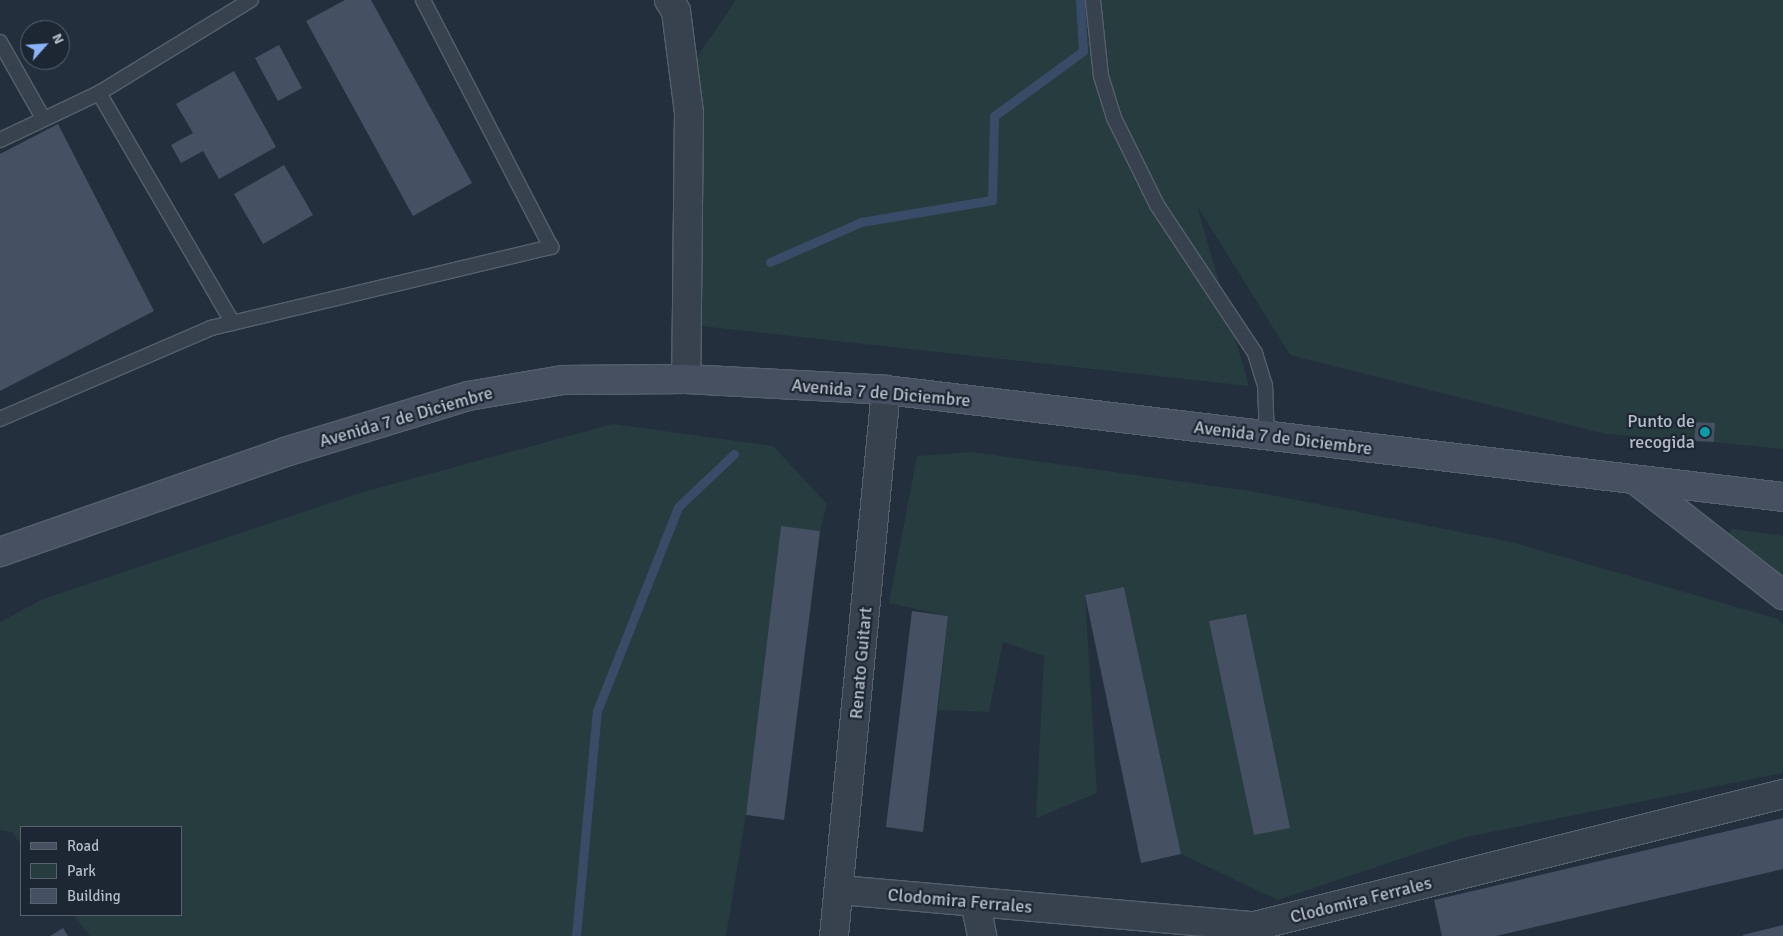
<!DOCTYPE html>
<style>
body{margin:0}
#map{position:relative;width:1783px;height:936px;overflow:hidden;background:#242f3e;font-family:Signika,sans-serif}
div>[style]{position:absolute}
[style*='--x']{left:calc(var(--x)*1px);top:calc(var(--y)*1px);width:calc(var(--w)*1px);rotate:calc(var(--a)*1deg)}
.green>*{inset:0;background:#263c3f}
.stream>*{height:9px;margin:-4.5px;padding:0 4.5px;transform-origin:4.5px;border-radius:4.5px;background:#394c67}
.building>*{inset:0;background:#455162}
.roads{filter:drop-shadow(1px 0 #565f6c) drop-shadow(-1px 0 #565f6c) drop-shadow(0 1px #565f6c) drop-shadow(0 -1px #565f6c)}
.service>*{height:14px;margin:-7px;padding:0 7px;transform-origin:7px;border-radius:7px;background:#38414e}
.minor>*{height:28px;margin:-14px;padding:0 14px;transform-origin:14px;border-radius:14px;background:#38414e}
.secondary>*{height:28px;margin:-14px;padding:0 14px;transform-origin:14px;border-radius:14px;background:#465061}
.dots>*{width:14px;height:14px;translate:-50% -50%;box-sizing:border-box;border:2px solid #1d2633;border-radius:50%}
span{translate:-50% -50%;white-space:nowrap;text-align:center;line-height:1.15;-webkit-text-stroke:4.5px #1d2633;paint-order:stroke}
.street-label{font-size:18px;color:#b4bcc9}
.poi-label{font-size:18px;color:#b4bcc9}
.right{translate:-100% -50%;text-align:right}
.legend{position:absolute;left:20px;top:826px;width:162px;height:90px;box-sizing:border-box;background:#1d2633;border:1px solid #59626f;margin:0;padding:6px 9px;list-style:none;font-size:15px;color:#b4bcc9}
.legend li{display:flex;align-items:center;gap:10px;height:25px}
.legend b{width:25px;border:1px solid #59626f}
.north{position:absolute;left:20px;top:20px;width:50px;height:50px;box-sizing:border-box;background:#1d2633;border:1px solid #59626f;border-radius:50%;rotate:64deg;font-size:14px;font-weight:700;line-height:20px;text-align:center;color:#b4bcc9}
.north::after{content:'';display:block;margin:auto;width:18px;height:22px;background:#8ab4f8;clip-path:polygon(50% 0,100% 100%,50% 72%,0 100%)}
</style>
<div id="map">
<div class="green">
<div style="clip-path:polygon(736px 0,1783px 0,1783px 449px,1714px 442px,1715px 423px,1696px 422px,1694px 441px,1606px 434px,1290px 355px,1197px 206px,1249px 386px,701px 326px,704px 118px,697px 57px)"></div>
<div style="clip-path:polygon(613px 424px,773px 446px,827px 504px,820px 531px,781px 526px,746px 815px,726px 936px,90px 936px,74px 915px,181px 915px,181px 827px,21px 827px,21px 844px,12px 832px,0 830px,0 622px,43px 599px,363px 492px)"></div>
<div style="clip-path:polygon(972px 452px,1256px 492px,1511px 542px,1778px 619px,1783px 625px,1783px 773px,1466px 837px,1278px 900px,1181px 854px,1124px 587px,1085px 595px,1097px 793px,1036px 818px,1044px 656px,1003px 642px,989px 712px,938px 710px,948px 616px,889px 603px,917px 456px)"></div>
<div style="clip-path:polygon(1732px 529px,1783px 536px,1783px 583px,1728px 535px)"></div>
</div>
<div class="stream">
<div style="--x:770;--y:262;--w:99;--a:-23.7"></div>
<div style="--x:861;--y:222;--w:133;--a:-9.5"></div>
<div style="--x:992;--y:200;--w:84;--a:-88.6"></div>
<div style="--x:994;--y:116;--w:110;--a:-36.1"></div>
<div style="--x:1083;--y:51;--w:51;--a:-93.4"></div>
<div style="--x:576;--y:936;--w:226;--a:-84.7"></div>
<div style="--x:597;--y:711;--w:219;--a:-68.3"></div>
<div style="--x:678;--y:507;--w:77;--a:-43.4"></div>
</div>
<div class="building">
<div style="clip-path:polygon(345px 0,371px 0,472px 183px,413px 216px,306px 21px)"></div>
<div style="clip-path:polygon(279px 45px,302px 88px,278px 101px,255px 58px)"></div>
<div style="clip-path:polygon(234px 71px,276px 147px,219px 179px,203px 151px,181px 163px,171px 145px,193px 133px,176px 104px)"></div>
<div style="clip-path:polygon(58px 124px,154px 311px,0 391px,0 154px)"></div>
<div style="clip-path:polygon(284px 165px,313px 215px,263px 244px,234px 194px)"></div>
<div style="clip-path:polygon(1696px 422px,1715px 423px,1714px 442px,1694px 441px)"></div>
<div style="clip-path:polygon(781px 526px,820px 531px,784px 820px,746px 815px)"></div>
<div style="clip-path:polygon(1124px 587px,1181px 854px,1141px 863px,1085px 595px)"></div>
<div style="clip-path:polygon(912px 611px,948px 616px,923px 832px,886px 827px)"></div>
<div style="clip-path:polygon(1246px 614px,1290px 828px,1254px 835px,1209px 621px)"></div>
<div style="clip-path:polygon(1783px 818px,1783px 869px,1496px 936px,1442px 936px,1434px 900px)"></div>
<div style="clip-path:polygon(1783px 925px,1783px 936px,1743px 936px,1743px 935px)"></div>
<div style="clip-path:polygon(63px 928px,68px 936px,50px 936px)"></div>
</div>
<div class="roads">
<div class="service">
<div style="--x:1093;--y:0;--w:76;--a:84"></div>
<div style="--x:1101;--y:76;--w:44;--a:72.8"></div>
<div style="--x:1114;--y:118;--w:97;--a:63.7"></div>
<div style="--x:1157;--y:205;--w:178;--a:56.5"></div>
<div style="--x:1255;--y:353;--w:34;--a:73"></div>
<div style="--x:1265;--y:385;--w:51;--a:87.8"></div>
<div style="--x:0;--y:42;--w:87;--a:60.5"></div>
<div style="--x:99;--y:93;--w:266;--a:59.8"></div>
<div style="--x:0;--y:140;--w:110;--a:-25.4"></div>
<div style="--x:99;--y:93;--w:178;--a:-31.5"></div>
<div style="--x:0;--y:419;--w:230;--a:-23.3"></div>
<div style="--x:211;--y:328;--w:350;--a:-13.4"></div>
<div style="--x:551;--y:247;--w:278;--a:-117.4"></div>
</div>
<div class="minor">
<div style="--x:669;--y:0;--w:13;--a:58"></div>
<div style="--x:676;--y:11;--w:103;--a:82.7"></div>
<div style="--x:689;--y:113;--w:266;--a:90.6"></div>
<div style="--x:840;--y:890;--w:417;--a:5"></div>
<div style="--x:1255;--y:926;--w:544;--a:-14.04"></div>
<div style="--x:975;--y:902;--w:35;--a:78"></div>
<div style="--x:834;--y:936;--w:548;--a:-84.56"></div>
</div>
<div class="secondary">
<div style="--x:1637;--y:481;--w:185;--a:38"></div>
<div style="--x:0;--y:552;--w:302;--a:-19.3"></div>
<div style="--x:285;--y:452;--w:191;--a:-17"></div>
<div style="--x:468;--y:396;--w:96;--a:-9.6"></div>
<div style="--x:563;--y:380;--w:123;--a:-0.5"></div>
<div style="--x:686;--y:379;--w:200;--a:3.1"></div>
<div style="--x:886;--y:390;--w:903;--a:6.8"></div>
</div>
</div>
<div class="dots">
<div style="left:1705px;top:432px;background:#0f9aa8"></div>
</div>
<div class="street-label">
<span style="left:881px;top:393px;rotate:5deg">Avenida 7 de Diciembre</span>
<span style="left:406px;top:417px;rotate:-16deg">Avenida 7 de Diciembre</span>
<span style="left:1283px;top:438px;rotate:7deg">Avenida 7 de Diciembre</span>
<span style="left:861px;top:663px;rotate:-85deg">Renato Guitart</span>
<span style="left:1361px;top:900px;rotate:-14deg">Clodomira Ferrales</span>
<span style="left:960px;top:901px;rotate:5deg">Clodomira Ferrales</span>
</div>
<div class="poi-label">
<span class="right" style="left:1695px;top:432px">Punto de<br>recogida</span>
</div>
<ul class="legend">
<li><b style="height:6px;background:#465061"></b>Road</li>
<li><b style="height:14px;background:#263c3f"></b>Park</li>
<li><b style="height:14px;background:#455162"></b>Building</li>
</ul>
<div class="north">N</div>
</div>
